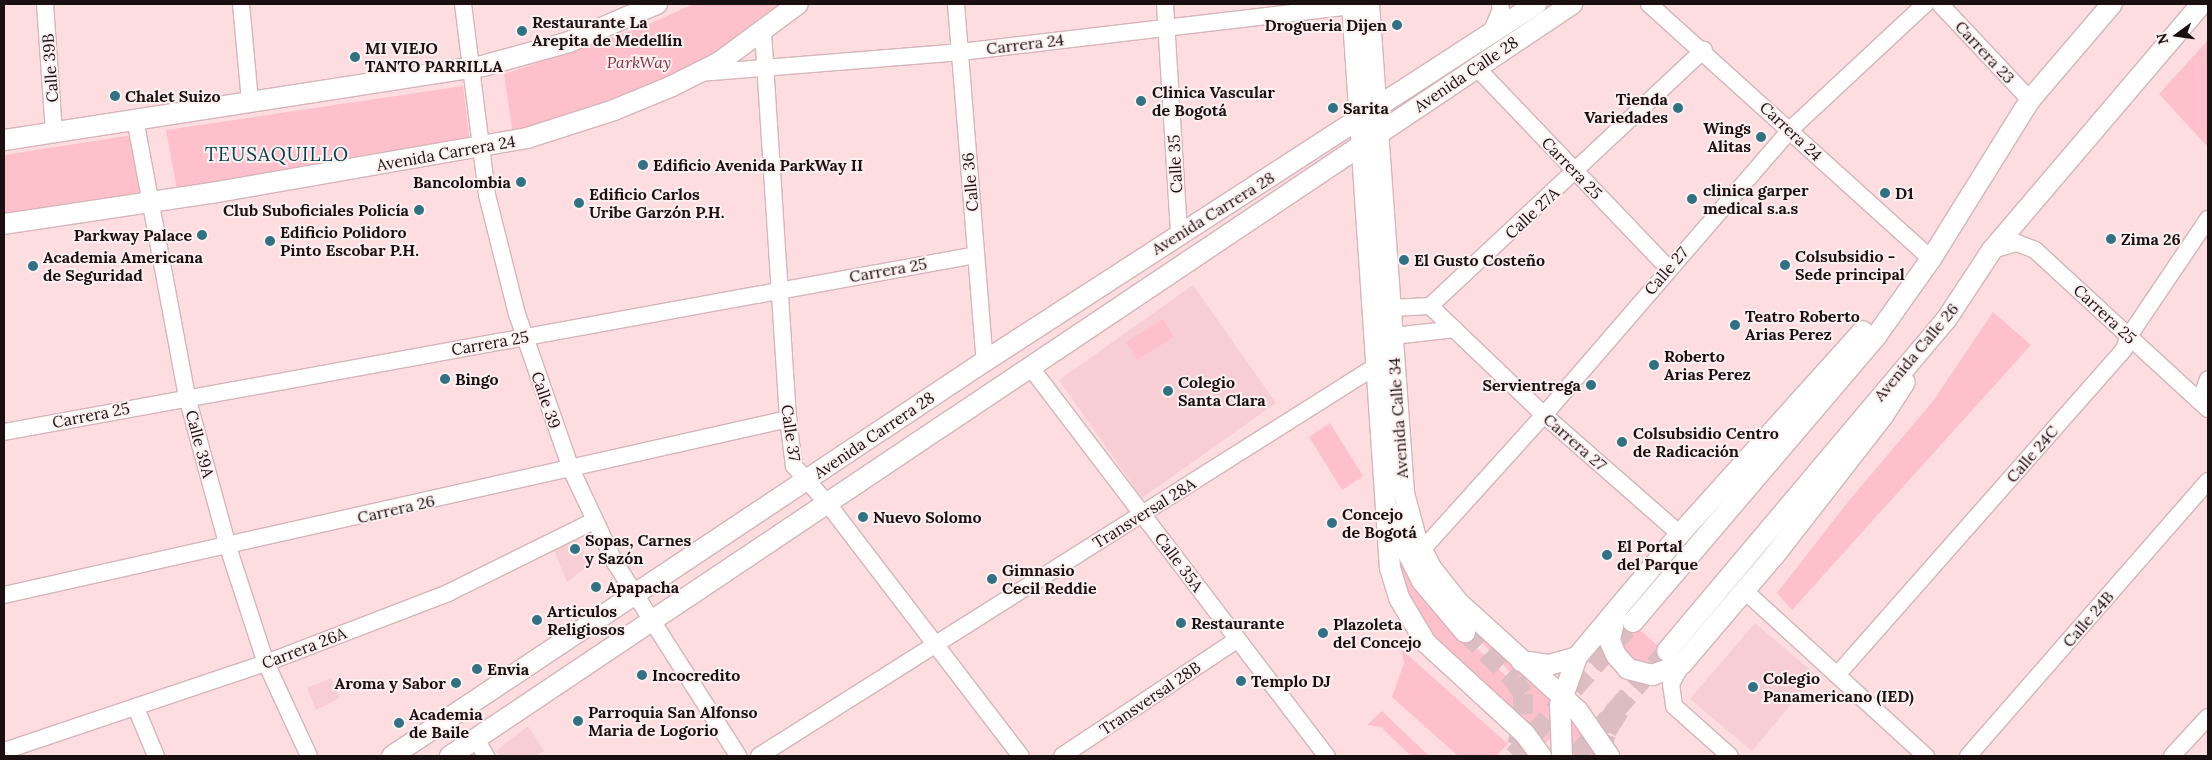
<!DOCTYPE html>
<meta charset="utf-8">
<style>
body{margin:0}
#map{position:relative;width:2212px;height:760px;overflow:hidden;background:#fedde1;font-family:Lora,serif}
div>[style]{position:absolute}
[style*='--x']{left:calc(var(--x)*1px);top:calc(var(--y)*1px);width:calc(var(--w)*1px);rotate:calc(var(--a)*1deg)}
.built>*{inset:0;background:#f8ced5}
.green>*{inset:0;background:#fec1cb}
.major-tunnel>*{height:20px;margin-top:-10px;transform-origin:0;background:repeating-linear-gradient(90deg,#dcbec2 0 20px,transparent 0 30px)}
.highway-tunnel>*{height:24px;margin-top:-12px;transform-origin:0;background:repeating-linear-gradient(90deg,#dcbec2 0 24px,transparent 0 36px)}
.roads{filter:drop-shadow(1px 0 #d5b5b9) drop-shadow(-1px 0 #d5b5b9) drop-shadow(0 1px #d5b5b9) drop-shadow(0 -1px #d5b5b9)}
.minor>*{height:16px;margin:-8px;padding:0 8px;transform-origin:8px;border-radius:8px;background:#fff}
.major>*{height:20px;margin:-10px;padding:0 10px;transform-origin:10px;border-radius:10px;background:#fff}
.dots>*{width:14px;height:14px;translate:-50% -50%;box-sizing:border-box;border:2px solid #fdf0f1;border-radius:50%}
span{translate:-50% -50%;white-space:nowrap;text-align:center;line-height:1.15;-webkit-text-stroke:4px #fdf0f1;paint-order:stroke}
.poi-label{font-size:16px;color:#1a0f11;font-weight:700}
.left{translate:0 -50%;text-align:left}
.right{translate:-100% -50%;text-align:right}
.street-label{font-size:16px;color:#1a0f11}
.park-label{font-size:16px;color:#7d3344;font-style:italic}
.quarter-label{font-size:19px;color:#003e4b;letter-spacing:1px}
.frame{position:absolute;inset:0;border:5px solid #1a0f11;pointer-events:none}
.north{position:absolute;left:2152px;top:10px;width:50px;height:50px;-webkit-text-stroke:4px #fdf0f1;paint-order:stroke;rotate:256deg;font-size:14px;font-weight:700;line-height:20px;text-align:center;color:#1a0f11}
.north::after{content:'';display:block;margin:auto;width:18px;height:22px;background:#1a0f11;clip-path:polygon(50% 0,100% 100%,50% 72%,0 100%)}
</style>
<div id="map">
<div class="built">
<div style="clip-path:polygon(1193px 285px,1276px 403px,1142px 498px,1059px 380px)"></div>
<div style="clip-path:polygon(579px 538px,588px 566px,567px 582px,554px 550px)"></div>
<div style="clip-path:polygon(1755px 623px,1816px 675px,1752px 751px,1690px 699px)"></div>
<div style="clip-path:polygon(331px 678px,340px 698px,316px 710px,307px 688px)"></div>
<div style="clip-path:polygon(528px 726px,544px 751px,535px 756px,500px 756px,496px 751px)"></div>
</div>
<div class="green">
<div style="clip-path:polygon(693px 4px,790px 4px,671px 84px,513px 135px,504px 74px,645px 26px)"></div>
<div style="clip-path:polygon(2208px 40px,2208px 147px,2159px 94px)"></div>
<div style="clip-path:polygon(463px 86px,470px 143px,177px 190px,166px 130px)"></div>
<div style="clip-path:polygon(133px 135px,144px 195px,4px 217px,4px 155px)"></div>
<div style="clip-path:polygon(1993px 312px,2031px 345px,1792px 610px,1777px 593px,1847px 503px,1933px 401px)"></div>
<div style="clip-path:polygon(1163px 319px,1174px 337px,1137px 360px,1126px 342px)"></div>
<div style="clip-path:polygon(1330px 423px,1363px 476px,1342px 490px,1309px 437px)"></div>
<div style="clip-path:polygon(1386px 440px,1410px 537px,1435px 583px,1456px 609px,1557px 699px,1557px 731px,1543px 746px,1517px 715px,1434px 645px,1414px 619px,1394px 560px,1392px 529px,1416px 578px,1460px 632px,1511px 681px,1518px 691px,1522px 714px,1526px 714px,1528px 703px,1524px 686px,1452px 612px,1411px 556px,1393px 505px)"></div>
<div style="clip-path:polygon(1620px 613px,1677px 662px,1639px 670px,1614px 639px)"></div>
<div style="clip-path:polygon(1402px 650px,1508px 744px,1496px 756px,1458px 756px,1392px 697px,1404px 663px)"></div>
<div style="clip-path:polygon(1565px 704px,1603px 756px,1564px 756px)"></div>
<div style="clip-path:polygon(1382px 711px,1429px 756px,1411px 756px,1381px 727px,1367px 725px)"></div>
</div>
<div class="major-tunnel">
<div style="--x:1465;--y:632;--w:69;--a:44.4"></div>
<div style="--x:1514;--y:680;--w:17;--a:57"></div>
<div style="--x:1523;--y:694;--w:32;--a:90"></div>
<div style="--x:1523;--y:726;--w:20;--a:108"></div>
<div style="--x:1514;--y:756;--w:179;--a:-48.4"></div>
<div style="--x:1576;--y:756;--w:139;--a:-49.1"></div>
</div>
<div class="highway-tunnel">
<div style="--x:1596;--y:756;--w:28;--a:-71"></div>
<div style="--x:1605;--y:730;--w:28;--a:-58"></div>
</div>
<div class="roads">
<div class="minor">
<div style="--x:45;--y:4;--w:128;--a:86"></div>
<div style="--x:241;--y:4;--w:97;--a:84.7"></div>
<div style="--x:463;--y:4;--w:193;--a:82.8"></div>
<div style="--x:487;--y:195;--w:123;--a:75.9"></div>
<div style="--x:517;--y:314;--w:164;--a:70.8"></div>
<div style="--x:571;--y:469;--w:102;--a:64.9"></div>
<div style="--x:614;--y:561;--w:231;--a:57.5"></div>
<div style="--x:956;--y:4;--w:358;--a:85.4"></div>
<div style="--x:1165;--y:4;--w:230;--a:86.5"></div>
<div style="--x:1649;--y:4;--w:380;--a:42.1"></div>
<div style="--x:1940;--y:4;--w:132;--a:46.8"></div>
<div style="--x:763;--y:32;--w:388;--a:86.3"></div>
<div style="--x:788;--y:419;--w:47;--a:82.7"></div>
<div style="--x:794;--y:466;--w:51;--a:48.2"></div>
<div style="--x:828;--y:504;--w:317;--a:52.6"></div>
<div style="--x:1491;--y:33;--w:25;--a:-67"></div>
<div style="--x:1501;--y:10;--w:6;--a:-99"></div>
<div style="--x:1476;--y:67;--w:278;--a:46.3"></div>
<div style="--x:701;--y:73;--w:260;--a:-4.6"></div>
<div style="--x:960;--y:52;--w:395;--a:-6.7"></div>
<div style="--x:135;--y:119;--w:283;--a:79.4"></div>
<div style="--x:187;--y:397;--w:156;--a:74.7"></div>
<div style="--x:228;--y:547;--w:122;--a:71.9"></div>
<div style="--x:266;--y:663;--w:102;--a:65.2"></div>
<div style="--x:1992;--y:250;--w:26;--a:-16"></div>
<div style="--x:2017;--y:243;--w:19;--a:21"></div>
<div style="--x:2035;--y:250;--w:235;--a:42.6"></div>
<div style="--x:1430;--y:306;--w:158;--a:43.7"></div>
<div style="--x:1544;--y:415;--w:181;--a:41.2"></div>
<div style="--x:1391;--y:308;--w:39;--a:-3"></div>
<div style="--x:1430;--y:306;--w:375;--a:-43.1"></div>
<div style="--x:1393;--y:336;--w:62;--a:-6.4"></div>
<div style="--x:1031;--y:368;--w:488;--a:52.7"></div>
<div style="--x:2200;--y:401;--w:23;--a:-70"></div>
<div style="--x:4;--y:432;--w:988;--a:-10.32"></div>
<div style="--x:1421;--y:551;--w:183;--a:-47.9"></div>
<div style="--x:1544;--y:415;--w:376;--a:-49.2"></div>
<div style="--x:1790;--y:130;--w:185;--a:-43"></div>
<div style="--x:1745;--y:591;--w:245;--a:42.4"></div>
<div style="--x:4;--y:595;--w:804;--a:-12.65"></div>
<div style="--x:1682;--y:664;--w:23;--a:119"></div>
<div style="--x:1671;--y:684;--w:22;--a:82"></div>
<div style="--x:1674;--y:706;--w:75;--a:41.8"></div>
<div style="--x:1837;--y:675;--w:434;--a:-48.6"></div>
<div style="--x:2124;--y:349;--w:14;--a:-69"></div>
<div style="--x:2129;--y:336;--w:141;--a:-56"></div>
<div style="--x:136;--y:708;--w:52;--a:67.4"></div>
<div style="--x:476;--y:739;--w:20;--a:60"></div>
<div style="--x:4;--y:751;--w:276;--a:-18.6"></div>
<div style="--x:266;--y:663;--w:195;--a:-21"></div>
<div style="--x:448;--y:593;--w:163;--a:-26.3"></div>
<div style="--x:759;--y:756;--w:730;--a:-32.3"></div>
<div style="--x:1062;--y:756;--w:211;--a:-33.6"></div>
<div style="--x:1968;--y:756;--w:365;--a:-48.9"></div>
<div style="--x:2172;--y:756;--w:53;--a:-47.3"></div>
</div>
<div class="major">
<div style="--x:1352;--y:4;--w:565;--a:86.15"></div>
<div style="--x:1390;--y:568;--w:31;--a:73"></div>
<div style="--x:1399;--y:598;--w:52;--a:59"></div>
<div style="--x:1426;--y:643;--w:134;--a:42.6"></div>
<div style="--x:1525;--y:734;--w:27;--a:54"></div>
<div style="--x:1369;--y:4;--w:490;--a:85.9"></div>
<div style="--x:1404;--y:493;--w:47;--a:75.1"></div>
<div style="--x:1416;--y:538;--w:35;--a:63"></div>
<div style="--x:1432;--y:569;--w:43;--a:51.5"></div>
<div style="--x:1459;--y:603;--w:161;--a:42.2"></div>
<div style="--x:1578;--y:711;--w:55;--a:55.4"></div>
<div style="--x:4;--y:140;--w:488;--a:-8.8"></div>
<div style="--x:486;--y:65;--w:86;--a:-15.5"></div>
<div style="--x:569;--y:42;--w:96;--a:-23.4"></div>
<div style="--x:4;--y:224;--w:210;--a:-8.5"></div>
<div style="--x:212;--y:193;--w:320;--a:-9.9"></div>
<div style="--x:527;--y:138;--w:91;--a:-17.8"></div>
<div style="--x:614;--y:110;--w:63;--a:-22.5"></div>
<div style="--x:672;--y:86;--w:51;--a:-26.6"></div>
<div style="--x:718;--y:63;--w:99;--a:-36.4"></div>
<div style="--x:1393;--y:513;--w:28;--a:73"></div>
<div style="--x:1401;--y:540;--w:46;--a:62.9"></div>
<div style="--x:1422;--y:581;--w:67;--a:49.9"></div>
<div style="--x:1616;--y:612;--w:30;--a:102"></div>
<div style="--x:1610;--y:641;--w:15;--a:67"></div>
<div style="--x:1616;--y:655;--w:18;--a:49"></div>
<div style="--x:1628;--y:669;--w:25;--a:14"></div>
<div style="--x:1652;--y:675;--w:32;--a:-20"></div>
<div style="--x:1682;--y:664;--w:142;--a:-49.6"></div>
<div style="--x:1774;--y:556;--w:177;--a:-52.1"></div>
<div style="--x:1883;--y:416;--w:40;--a:-57.1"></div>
<div style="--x:1633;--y:622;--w:377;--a:-49.6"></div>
<div style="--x:1877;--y:335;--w:93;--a:-54.6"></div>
<div style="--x:1931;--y:259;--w:187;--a:-58.1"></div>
<div style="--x:2030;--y:100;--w:126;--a:-49.5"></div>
<div style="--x:1667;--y:651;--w:433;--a:-49.9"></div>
<div style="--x:1946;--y:320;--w:84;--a:-56.7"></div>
<div style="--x:1992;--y:250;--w:323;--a:-49.6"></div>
<div style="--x:1521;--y:661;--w:28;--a:8"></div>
<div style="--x:1549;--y:665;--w:29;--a:-16"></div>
<div style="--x:392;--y:756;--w:713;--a:-33.67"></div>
<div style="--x:985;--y:361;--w:657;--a:-32.94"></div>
<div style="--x:450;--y:756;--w:1351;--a:-33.83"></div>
<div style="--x:1562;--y:756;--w:51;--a:-92.2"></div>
<div style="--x:1560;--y:705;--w:51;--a:-70.5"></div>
<div style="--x:1577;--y:657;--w:160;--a:-50.1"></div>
<div style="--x:1680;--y:534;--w:273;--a:-48"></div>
</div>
</div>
<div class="dots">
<div style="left:1397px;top:25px;background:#307284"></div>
<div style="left:522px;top:31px;background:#307284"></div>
<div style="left:355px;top:57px;background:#307284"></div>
<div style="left:115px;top:96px;background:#307284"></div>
<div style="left:1141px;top:101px;background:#307284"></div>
<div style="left:1333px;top:108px;background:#307284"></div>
<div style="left:1678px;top:108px;background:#307284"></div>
<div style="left:1761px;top:137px;background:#307284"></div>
<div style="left:643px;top:165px;background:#307284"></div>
<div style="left:521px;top:182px;background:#307284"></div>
<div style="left:1885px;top:193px;background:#307284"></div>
<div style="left:1692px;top:199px;background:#307284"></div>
<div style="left:579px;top:203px;background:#307284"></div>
<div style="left:419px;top:210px;background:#307284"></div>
<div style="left:202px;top:235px;background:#307284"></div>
<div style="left:2111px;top:239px;background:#307284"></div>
<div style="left:270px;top:241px;background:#307284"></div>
<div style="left:1404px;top:260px;background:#307284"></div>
<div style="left:1785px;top:265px;background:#307284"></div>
<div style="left:33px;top:266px;background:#307284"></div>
<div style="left:1735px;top:325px;background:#307284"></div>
<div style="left:1654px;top:365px;background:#307284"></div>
<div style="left:445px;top:379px;background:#307284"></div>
<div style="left:1591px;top:385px;background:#307284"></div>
<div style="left:1168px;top:391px;background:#307284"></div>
<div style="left:1622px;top:442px;background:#307284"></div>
<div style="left:863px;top:517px;background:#307284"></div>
<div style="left:1332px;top:523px;background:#307284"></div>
<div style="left:575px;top:549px;background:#307284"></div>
<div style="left:1607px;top:555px;background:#307284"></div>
<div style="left:992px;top:579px;background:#307284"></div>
<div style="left:596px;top:587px;background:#307284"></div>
<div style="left:537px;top:620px;background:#307284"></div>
<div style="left:1181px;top:623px;background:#307284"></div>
<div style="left:1323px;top:633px;background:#307284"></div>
<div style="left:477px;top:669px;background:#307284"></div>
<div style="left:642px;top:675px;background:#307284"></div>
<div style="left:1241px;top:681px;background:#307284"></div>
<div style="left:456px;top:683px;background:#307284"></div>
<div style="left:1753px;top:687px;background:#307284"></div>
<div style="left:578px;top:721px;background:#307284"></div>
<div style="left:399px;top:723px;background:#307284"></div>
</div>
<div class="poi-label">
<span class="left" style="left:532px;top:31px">Restaurante La<br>Arepita de Medellín</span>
<span class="right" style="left:1387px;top:25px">Drogueria Dijen</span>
<span class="left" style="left:365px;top:57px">MI VIEJO<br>TANTO PARRILLA</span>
<span class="left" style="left:1152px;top:101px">Clinica Vascular<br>de Bogotá</span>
<span class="left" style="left:125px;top:96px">Chalet Suizo</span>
<span class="right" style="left:1668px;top:108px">Tienda<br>Variedades</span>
<span class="left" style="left:1343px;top:108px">Sarita</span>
<span class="right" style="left:1751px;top:137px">Wings<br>Alitas</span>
<span class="left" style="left:653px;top:165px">Edificio Avenida ParkWay II</span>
<span class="right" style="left:511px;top:182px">Bancolombia</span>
<span class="left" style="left:1703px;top:199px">clinica garper<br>medical s.a.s</span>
<span class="left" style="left:1895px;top:193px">D1</span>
<span class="left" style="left:589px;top:203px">Edificio Carlos<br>Uribe Garzón P.H.</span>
<span class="right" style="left:409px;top:210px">Club Suboficiales Policía</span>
<span class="left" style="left:280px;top:241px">Edificio Polidoro<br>Pinto Escobar P.H.</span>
<span class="right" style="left:192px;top:235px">Parkway Palace</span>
<span class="left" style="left:2121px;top:239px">Zima 26</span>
<span class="left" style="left:1795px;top:265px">Colsubsidio -<br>Sede principal</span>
<span class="left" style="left:43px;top:266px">Academia Americana<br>de Seguridad</span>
<span class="left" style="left:1414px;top:260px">El Gusto Costeño</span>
<span class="left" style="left:1745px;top:325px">Teatro Roberto<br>Arias Perez</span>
<span class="left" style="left:1664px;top:365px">Roberto<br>Arias Perez</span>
<span class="left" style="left:455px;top:379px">Bingo</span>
<span class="left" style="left:1178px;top:391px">Colegio<br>Santa Clara</span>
<span class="right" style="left:1581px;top:385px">Servientrega</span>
<span class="left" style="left:1633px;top:442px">Colsubsidio Centro<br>de Radicación</span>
<span class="left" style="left:1342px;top:523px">Concejo<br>de Bogotá</span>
<span class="left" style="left:873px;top:517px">Nuevo Solomo</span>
<span class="left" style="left:585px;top:549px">Sopas, Carnes<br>y Sazón</span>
<span class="left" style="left:1617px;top:555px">El Portal<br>del Parque</span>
<span class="left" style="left:1002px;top:579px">Gimnasio<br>Cecil Reddie</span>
<span class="left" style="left:606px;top:587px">Apapacha</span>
<span class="left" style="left:547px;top:620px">Articulos<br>Religiosos</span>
<span class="left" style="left:1191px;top:623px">Restaurante</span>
<span class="left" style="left:1333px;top:633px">Plazoleta<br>del Concejo</span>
<span class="left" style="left:487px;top:669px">Envia</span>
<span class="left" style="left:652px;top:675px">Incocredito</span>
<span class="left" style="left:1763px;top:687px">Colegio<br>Panamericano (IED)</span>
<span class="left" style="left:1251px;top:681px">Templo DJ</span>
<span class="right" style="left:446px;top:683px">Aroma y Sabor</span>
<span class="left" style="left:588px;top:721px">Parroquia San Alfonso<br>Maria de Logorio</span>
<span class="left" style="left:409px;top:723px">Academia<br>de Baile</span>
</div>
<div class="street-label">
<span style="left:1025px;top:44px;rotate:-7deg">Carrera 24</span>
<span style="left:1985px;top:52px;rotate:47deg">Carrera 23</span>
<span style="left:50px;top:68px;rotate:-94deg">Calle 39B</span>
<span style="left:1466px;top:74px;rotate:-34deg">Avenida Calle 28</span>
<span style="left:1791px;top:131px;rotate:43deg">Carrera 24</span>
<span style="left:446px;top:153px;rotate:-10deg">Avenida Carrera 24</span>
<span style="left:1175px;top:164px;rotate:-93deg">Calle 35</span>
<span style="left:1572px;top:168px;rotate:46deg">Carrera 25</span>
<span style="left:970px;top:182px;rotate:-95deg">Calle 36</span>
<span style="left:1213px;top:213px;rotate:-32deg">Avenida Carrera 28</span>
<span style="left:1532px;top:213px;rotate:-43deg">Calle 27A</span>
<span style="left:888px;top:270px;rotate:-10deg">Carrera 25</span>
<span style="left:1666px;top:271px;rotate:-49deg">Calle 27</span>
<span style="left:2105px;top:314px;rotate:43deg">Carrera 25</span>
<span style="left:490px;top:343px;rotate:-10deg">Carrera 25</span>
<span style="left:1916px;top:352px;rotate:-50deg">Avenida Calle 26</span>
<span style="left:546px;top:400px;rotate:71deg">Calle 39</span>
<span style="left:91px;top:415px;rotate:-11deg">Carrera 25</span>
<span style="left:1398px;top:418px;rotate:-94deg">Avenida Calle 34</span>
<span style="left:791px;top:433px;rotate:82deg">Calle 37</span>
<span style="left:874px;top:435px;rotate:-34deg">Avenida Carrera 28</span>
<span style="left:1575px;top:442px;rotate:41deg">Carrera 27</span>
<span style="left:200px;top:444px;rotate:75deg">Calle 39A</span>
<span style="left:2032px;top:454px;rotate:-49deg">Calle 24C</span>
<span style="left:396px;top:509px;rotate:-13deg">Carrera 26</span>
<span style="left:1144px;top:513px;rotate:-32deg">Transversal 28A</span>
<span style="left:1179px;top:562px;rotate:53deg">Calle 35A</span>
<span style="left:2088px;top:619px;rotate:-49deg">Calle 24B</span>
<span style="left:304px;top:648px;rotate:-21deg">Carrera 26A</span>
<span style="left:1150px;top:698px;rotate:-34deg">Transversal 28B</span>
</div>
<div class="park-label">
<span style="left:639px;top:62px">ParkWay</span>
</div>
<div class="quarter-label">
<span style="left:277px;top:155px">TEUSAQUILLO</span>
</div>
<div class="frame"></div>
<div class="north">N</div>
</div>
